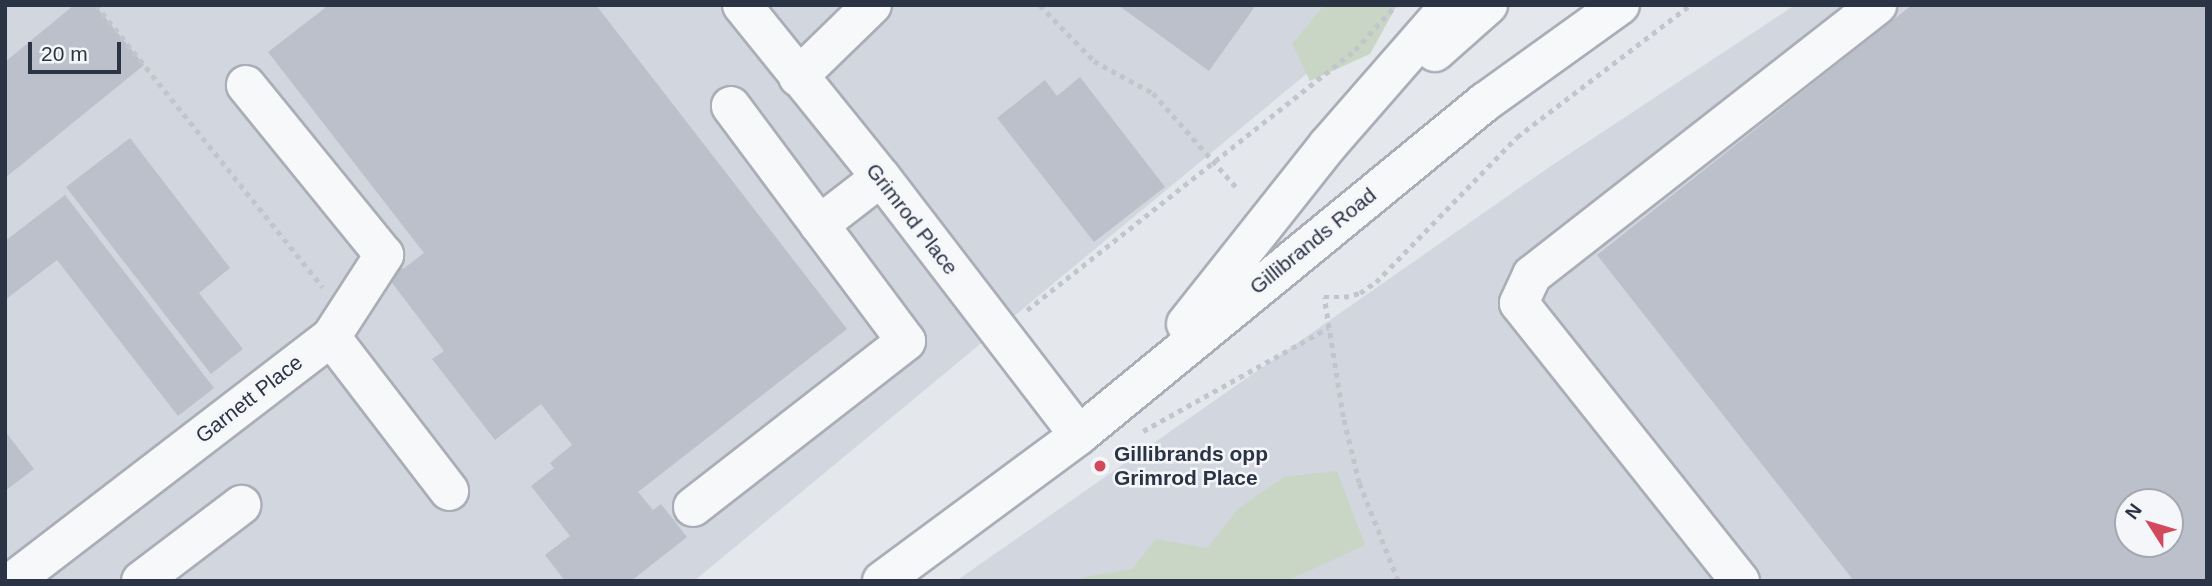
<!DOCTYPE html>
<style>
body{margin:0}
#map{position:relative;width:2212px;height:586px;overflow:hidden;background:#e4e7ec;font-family:Arial,sans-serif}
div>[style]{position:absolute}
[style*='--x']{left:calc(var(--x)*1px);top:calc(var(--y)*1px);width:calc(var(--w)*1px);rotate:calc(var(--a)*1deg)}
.built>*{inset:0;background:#d2d6de}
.green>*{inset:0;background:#c9d6c5}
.building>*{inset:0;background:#bbc0ca}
.path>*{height:4.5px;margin-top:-2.25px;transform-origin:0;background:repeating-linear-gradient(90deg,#c2c5cb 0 5px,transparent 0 10px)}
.roads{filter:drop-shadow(2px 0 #a9aeb7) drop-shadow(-2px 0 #a9aeb7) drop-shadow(0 2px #a9aeb7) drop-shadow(0 -2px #a9aeb7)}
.minor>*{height:38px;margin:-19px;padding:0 19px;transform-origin:19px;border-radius:19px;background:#f7f8fa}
.dots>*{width:19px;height:19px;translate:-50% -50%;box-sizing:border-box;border:4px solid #f4f6f9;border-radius:50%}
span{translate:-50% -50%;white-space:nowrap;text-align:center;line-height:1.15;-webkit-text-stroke:5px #f4f6f9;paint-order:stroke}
.street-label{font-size:21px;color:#2b3445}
.poi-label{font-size:21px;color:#2b3445;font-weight:700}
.left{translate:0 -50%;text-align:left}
.frame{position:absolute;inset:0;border:7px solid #2b3445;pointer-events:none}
.north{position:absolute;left:2114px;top:488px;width:70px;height:70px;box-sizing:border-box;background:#f4f6f9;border:2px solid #a4a8b1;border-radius:50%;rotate:307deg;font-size:19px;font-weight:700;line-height:28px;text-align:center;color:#2b3445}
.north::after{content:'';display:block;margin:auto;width:24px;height:32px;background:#d1495b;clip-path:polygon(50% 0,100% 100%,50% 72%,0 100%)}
.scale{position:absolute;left:28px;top:42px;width:93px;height:32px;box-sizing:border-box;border:4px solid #2b3445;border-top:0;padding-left:9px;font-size:21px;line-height:24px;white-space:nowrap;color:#2b3445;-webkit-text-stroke:5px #f4f6f9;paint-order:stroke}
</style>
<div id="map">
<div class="built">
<div style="clip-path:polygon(5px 5px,1378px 5px,1345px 42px,694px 581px,5px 581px)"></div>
<div style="clip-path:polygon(evenodd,1795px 5px,2207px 5px,2207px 581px,956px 581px,1548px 168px,1795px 5px,2128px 502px,2170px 502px,2170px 544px,2128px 544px,2128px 502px)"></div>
</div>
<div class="green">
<div style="clip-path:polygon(1324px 5px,1397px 5px,1370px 54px,1310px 81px,1292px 44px)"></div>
<div style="clip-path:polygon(1337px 471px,1365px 545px,1287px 581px,1080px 581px,1084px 577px,1132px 569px,1156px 539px,1207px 548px,1238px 509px,1284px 477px)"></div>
</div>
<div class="building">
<div style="clip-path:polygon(74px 5px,95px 5px,144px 65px,5px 178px,5px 62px)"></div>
<div style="clip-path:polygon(323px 5px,596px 5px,847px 329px,638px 492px,653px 510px,661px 504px,687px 537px,631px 581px,565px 581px,545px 555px,570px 536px,531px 486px,554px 468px,550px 463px,572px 445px,541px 404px,495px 440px,432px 359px,444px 351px,386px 275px,399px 265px,403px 269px,424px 253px,268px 52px,325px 8px)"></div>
<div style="clip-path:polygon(1118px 5px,1256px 5px,1209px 71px)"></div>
<div style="clip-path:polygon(evenodd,1912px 5px,2207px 5px,2207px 581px,1854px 581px,1597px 255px,1912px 5px,2128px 502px,2170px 502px,2170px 544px,2128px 544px,2128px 502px)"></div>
<div style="clip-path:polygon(1080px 77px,1165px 187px,1094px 242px,997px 118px,1045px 80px,1057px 96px)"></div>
<div style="clip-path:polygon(130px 138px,230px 268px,199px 293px,243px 349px,211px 374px,66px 187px)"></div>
<div style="clip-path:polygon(65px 195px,214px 388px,178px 416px,57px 260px,5px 300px,5px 241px)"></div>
<div style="clip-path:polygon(5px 431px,34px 469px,5px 491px)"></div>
</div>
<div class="path">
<div style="--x:96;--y:5;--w:362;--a:51.2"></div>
<div style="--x:1040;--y:5;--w:78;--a:46"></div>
<div style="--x:1094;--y:61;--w:67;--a:28.5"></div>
<div style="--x:1153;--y:93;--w:127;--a:48.5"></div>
<div style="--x:1027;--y:310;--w:419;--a:-38.4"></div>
<div style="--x:1355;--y:50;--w:61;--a:-47.7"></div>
<div style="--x:1143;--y:431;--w:212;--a:-29.1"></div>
<div style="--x:1398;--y:581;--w:105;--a:-111.7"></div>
<div style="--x:1359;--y:483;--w:68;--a:-103.6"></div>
<div style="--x:1343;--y:417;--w:121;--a:-99"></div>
<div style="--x:1324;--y:297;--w:20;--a:0"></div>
<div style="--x:1344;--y:297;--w:16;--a:-14"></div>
<div style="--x:1360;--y:293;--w:19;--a:-35"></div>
<div style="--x:1376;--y:282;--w:202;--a:-45.8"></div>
<div style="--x:1517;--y:137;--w:218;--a:-37.3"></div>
</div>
<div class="roads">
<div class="minor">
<div style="--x:742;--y:5;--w:221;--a:51.1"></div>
<div style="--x:881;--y:177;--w:325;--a:52.5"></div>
<div style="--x:1435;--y:52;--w:71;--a:-41.6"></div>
<div style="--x:798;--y:77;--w:103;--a:-44.2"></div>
<div style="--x:819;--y:225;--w:78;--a:-37.7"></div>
<div style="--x:1186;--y:324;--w:228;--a:-51.6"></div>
<div style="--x:1328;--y:145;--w:186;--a:-48.9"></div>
<div style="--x:331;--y:337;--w:194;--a:52.5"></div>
<div style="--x:693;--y:507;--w:270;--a:-37.9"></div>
<div style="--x:906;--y:341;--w:293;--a:-126.7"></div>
<div style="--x:13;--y:581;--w:401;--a:-37.5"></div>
<div style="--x:331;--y:337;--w:98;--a:-57.1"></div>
<div style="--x:384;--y:255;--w:219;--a:-129.1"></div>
<div style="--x:141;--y:581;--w:126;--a:-37.2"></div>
<div style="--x:882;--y:581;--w:245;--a:-36.5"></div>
<div style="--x:1079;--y:435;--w:525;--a:-39.36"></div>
<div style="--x:1485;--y:102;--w:166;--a:-35.7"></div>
<div style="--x:1740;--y:581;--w:355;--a:-128.5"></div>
<div style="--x:1519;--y:303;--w:31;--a:-65"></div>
<div style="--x:1532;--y:275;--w:438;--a:-38"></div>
</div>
</div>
<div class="dots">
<div style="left:1100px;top:466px;background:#d1495b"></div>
</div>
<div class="street-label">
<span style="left:912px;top:219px;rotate:52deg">Grimrod Place</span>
<span style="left:1313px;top:241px;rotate:-39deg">Gillibrands Road</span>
<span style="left:249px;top:399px;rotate:-38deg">Garnett Place</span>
</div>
<div class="poi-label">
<span class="left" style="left:1114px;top:466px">Gillibrands opp<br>Grimrod Place</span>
</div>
<div class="frame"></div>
<div class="north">N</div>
<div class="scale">20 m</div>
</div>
